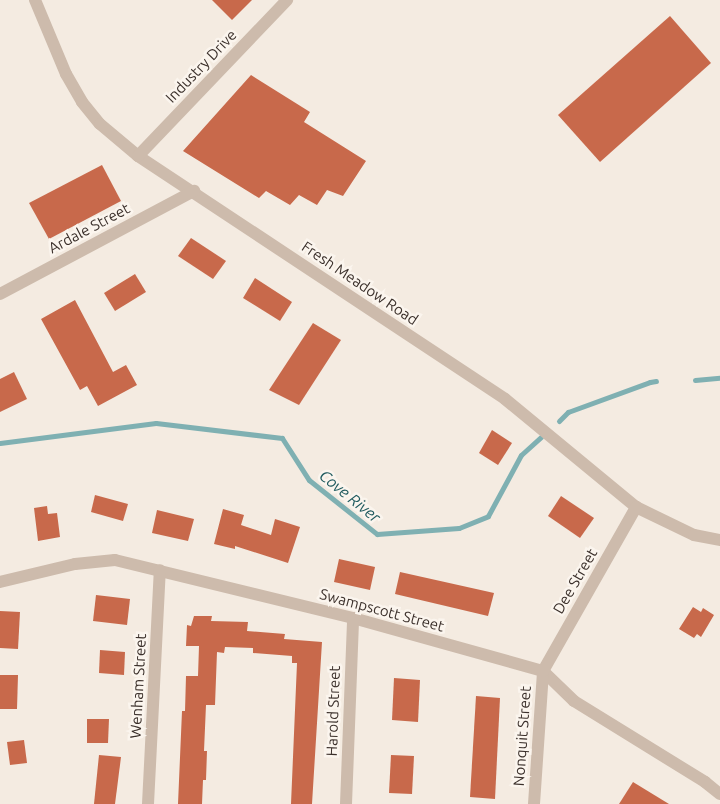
<!DOCTYPE html>
<style>
body{margin:0}
#map{position:relative;width:720px;height:804px;overflow:hidden;background:#f4ebe1;font-family:Ubuntu,sans-serif}
div>[style]{position:absolute}
[style*='--x']{left:calc(var(--x)*1px);top:calc(var(--y)*1px);width:calc(var(--w)*1px);rotate:calc(var(--a)*1deg)}
.stream>*{height:5px;margin:-2.5px;padding:0 2.5px;transform-origin:2.5px;border-radius:2.5px;background:#7fb0b2}
.building>*{inset:0;background:#c8694b}
.minor>*{height:12px;margin:-6px;padding:0 6px;transform-origin:6px;border-radius:6px;background:#cdbbac}
span{translate:-50% -50%;white-space:nowrap;text-align:center;line-height:1.15;-webkit-text-stroke:5px #fbf5ee;paint-order:stroke}
.street-label{font-size:15px;color:#3b302b}
.water-label{font-size:16px;color:#1f5a5e;font-style:italic}
</style>
<div id="map">
<div class="stream">
<div style="--x:695;--y:380;--w:25;--a:-5"></div>
<div style="--x:559;--y:421;--w:13;--a:-45"></div>
<div style="--x:568;--y:412;--w:87;--a:-20.1"></div>
<div style="--x:650;--y:382;--w:6;--a:-9"></div>
<div style="--x:0;--y:443;--w:157;--a:-7.3"></div>
<div style="--x:156;--y:423;--w:127;--a:6.8"></div>
<div style="--x:282;--y:438;--w:50;--a:57.3"></div>
<div style="--x:309;--y:480;--w:87;--a:38.5"></div>
<div style="--x:377;--y:534;--w:82;--a:-4.2"></div>
<div style="--x:459;--y:528;--w:31;--a:-22"></div>
<div style="--x:488;--y:516;--w:69;--a:-61.6"></div>
<div style="--x:521;--y:455;--w:27;--a:-42"></div>
</div>
<div class="building">
<div style="clip-path:polygon(212px 0,252px 0,232px 20px)"></div>
<div style="clip-path:polygon(670px 16px,711px 63px,600px 162px,558px 115px)"></div>
<div style="clip-path:polygon(251px 75px,310px 112px,304px 122px,366px 161px,343px 196px,327px 190px,317px 205px,299px 195px,290px 205px,266px 191px,259px 198px,183px 151px)"></div>
<div style="clip-path:polygon(102px 165px,121px 201px,49px 239px,29px 203px)"></div>
<div style="clip-path:polygon(191px 238px,226px 261px,213px 279px,178px 256px)"></div>
<div style="clip-path:polygon(135px 274px,146px 292px,115px 311px,104px 293px)"></div>
<div style="clip-path:polygon(255px 278px,292px 302px,280px 321px,243px 298px)"></div>
<div style="clip-path:polygon(75px 300px,113px 372px,126px 365px,137px 385px,98px 406px,87px 386px,80px 390px,41px 319px)"></div>
<div style="clip-path:polygon(313px 323px,341px 340px,299px 405px,269px 390px)"></div>
<div style="clip-path:polygon(14px 372px,27px 399px,0 412px,0 379px)"></div>
<div style="clip-path:polygon(492px 430px,512px 443px,498px 465px,479px 453px)"></div>
<div style="clip-path:polygon(95px 495px,128px 504px,123px 521px,91px 512px)"></div>
<div style="clip-path:polygon(561px 496px,594px 518px,580px 538px,548px 516px)"></div>
<div style="clip-path:polygon(47px 506px,48px 514px,57px 513px,60px 537px,38px 541px,34px 508px)"></div>
<div style="clip-path:polygon(223px 509px,244px 515px,241px 525px,271px 535px,275px 519px,300px 527px,288px 563px,235px 546px,235px 549px,214px 544px)"></div>
<div style="clip-path:polygon(157px 510px,194px 519px,188px 541px,152px 533px)"></div>
<div style="clip-path:polygon(339px 559px,375px 567px,370px 590px,334px 582px)"></div>
<div style="clip-path:polygon(400px 572px,494px 593px,488px 616px,395px 594px)"></div>
<div style="clip-path:polygon(96px 595px,130px 599px,127px 625px,93px 621px)"></div>
<div style="clip-path:polygon(693px 607px,701px 612px,703px 608px,714px 615px,701px 637px,697px 634px,694px 638px,679px 629px)"></div>
<div style="clip-path:polygon(0 611px,20px 612px,18px 649px,0 648px)"></div>
<div style="clip-path:polygon(194px 616px,212px 616px,211px 621px,248px 622px,247px 631px,285px 634px,284px 639px,322px 642px,312px 804px,291px 804px,297px 663px,292px 663px,292px 656px,253px 653px,253px 648px,225px 647px,224px 653px,217px 652px,215px 705px,206px 705px,204px 751px,207px 751px,206px 780px,203px 780px,202px 804px,178px 804px,182px 711px,185px 711px,186px 676px,198px 676px,199px 646px,186px 646px,187px 625px,191px 626px)"></div>
<div style="clip-path:polygon(100px 650px,125px 652px,124px 675px,99px 673px)"></div>
<div style="clip-path:polygon(0 675px,18px 675px,17px 709px,0 709px)"></div>
<div style="clip-path:polygon(394px 678px,420px 680px,418px 722px,392px 720px)"></div>
<div style="clip-path:polygon(476px 696px,500px 698px,495px 799px,470px 797px)"></div>
<div style="clip-path:polygon(87px 719px,109px 719px,108px 743px,87px 743px)"></div>
<div style="clip-path:polygon(24px 740px,27px 763px,10px 765px,7px 742px)"></div>
<div style="clip-path:polygon(99px 755px,121px 757px,115px 804px,94px 804px)"></div>
<div style="clip-path:polygon(391px 755px,414px 756px,412px 794px,389px 793px)"></div>
<div style="clip-path:polygon(633px 782px,669px 804px,619px 804px)"></div>
</div>
<div class="minor">
<div style="--x:35;--y:0;--w:80;--a:67.3"></div>
<div style="--x:66;--y:74;--w:32;--a:60"></div>
<div style="--x:82;--y:102;--w:28;--a:51"></div>
<div style="--x:100;--y:124;--w:50;--a:40.1"></div>
<div style="--x:138;--y:156;--w:440;--a:33.5"></div>
<div style="--x:505;--y:399;--w:170;--a:39.5"></div>
<div style="--x:636;--y:507;--w:64;--a:25.8"></div>
<div style="--x:694;--y:535;--w:26;--a:11"></div>
<div style="--x:138;--y:156;--w:216;--a:-46.3"></div>
<div style="--x:0;--y:294;--w:220;--a:-28"></div>
<div style="--x:0;--y:582;--w:77;--a:-13.5"></div>
<div style="--x:75;--y:564;--w:40;--a:-5.7"></div>
<div style="--x:115;--y:560;--w:245;--a:13.7"></div>
<div style="--x:353;--y:618;--w:197;--a:15.6"></div>
<div style="--x:543;--y:671;--w:43;--a:44.1"></div>
<div style="--x:574;--y:701;--w:154;--a:31.7"></div>
<div style="--x:705;--y:782;--w:19;--a:39"></div>
<div style="--x:148;--y:804;--w:234;--a:-87.1"></div>
<div style="--x:346;--y:804;--w:186;--a:-87.8"></div>
<div style="--x:534;--y:804;--w:133;--a:-86.1"></div>
<div style="--x:543;--y:671;--w:189;--a:-60.4"></div>
</div>
<div class="street-label">
<span style="left:201px;top:66px;rotate:-46deg">Industry Drive</span>
<span style="left:89px;top:228px;rotate:-28deg">Ardale Street</span>
<span style="left:360px;top:283px;rotate:34deg">Fresh Meadow Road</span>
<span style="left:575px;top:581px;rotate:-60deg">Dee Street</span>
<span style="left:382px;top:610px;rotate:15deg">Swampscott Street</span>
<span style="left:138px;top:686px;rotate:-87deg">Wenham Street</span>
<span style="left:333px;top:711px;rotate:-88deg">Harold Street</span>
<span style="left:522px;top:736px;rotate:-86deg">Nonquit Street</span>
</div>
<div class="water-label">
<span style="left:350px;top:496px;rotate:39deg">Cove River</span>
</div>
</div>
